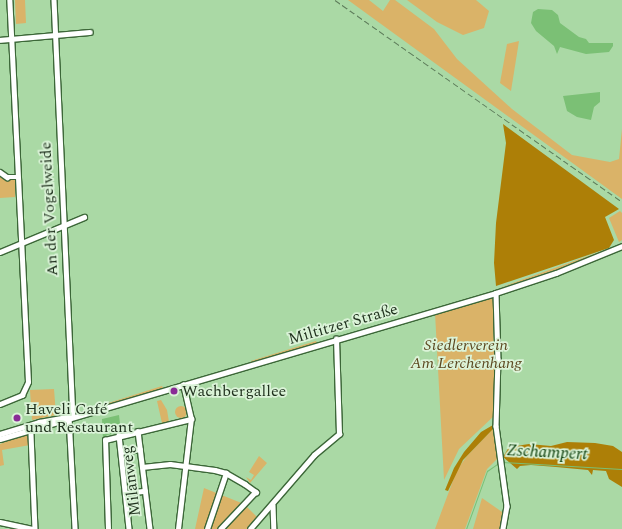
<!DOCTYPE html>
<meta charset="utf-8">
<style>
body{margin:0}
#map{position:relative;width:622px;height:529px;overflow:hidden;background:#aad9a5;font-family:Spectral,serif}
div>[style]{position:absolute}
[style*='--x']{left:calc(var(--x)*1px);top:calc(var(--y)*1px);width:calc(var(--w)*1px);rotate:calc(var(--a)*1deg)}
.green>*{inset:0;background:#dab368}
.round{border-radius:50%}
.forest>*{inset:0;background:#ad7f07}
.water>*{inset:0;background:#7bc075}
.stream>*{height:1px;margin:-0.5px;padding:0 0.5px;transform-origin:0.5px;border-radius:0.5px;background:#7bc075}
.roads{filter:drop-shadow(1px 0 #3c6738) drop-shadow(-1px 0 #3c6738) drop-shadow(0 1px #3c6738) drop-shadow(0 -1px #3c6738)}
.minor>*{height:4.5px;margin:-2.25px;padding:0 2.25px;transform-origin:2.25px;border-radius:2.25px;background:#fff}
.rail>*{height:1px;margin-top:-0.5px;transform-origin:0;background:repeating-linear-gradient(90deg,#5d7c5a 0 6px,transparent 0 9px)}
.dots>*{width:11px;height:11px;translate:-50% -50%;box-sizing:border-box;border:2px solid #dbf3d8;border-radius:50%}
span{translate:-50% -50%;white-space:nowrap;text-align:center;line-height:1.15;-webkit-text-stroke:3.5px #dbf3d8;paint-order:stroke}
.street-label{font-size:16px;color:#1f311d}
.park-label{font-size:16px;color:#5c4820;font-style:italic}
.poi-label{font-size:16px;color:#1f311d}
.left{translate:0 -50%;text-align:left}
.water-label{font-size:17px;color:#093b07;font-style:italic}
</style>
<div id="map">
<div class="green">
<div style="clip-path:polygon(15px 0,25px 0,26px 23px,16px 24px)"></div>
<div style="clip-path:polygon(348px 0,369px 0,383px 11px,390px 0,395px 0,434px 29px,457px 59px,512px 109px,572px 155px,610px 162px,619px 159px,622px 129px,622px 199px)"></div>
<div style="clip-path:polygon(407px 0,476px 0,489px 11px,484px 28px,463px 35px,437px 22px)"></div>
<div style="clip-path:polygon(519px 41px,511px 91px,500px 83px,507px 44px)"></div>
<div style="clip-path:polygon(0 174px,7px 179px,15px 180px,15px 197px,0 198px)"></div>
<div style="clip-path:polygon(620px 211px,622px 213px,622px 240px,619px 242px,609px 218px)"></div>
<div style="clip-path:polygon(609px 250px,555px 272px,499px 288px,605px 250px)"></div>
<div style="clip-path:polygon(493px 297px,495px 415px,459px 449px,444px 480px,435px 313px)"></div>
<div style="clip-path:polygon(386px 327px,387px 330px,385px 328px,340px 342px,342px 434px,321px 451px,298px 478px,315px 456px,340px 435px,338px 342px)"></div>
<div style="clip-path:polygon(316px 341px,317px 343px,251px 362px,251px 361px)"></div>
<div style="clip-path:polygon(162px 386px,163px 388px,101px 407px,102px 405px)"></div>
<div style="clip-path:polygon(54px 389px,56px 415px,32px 420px,30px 390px)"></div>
<div style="clip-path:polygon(161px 400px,167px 410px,169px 422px,162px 423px,157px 401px)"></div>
<div class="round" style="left:175px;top:406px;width:12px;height:12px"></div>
<div style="clip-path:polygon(494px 428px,499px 457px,487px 469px,465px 529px,435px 529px,457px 470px,467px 456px)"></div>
<div style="clip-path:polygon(29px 433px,30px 445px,2px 450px,4px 465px,0 466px,0 444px)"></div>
<div style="clip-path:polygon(259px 456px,267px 463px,250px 483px,246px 477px,251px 480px,254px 475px,249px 472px)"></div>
<div style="clip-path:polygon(204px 488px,244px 504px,258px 518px,247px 529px,195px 529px)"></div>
<div style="clip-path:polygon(482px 498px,505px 514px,501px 529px,473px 529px)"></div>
</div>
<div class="forest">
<div style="clip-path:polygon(503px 124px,619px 209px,605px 217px,614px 240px,609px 248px,496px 286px,494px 263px,496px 223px,506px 143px)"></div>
<div style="clip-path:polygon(493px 425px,494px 428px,463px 460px,448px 491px,445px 490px,454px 468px,464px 452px,481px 432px)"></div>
<div style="clip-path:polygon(567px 442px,595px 443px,613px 446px,622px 452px,622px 487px,609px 479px,606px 471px,593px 470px,592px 475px,588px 470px,556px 467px,531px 465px,520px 466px,517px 469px,503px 457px,509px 447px,529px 444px,551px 446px)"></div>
</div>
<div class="water">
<div style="clip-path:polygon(538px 9px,552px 10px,558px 15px,560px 23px,579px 37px,586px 39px,589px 43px,613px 43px,613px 46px,609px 52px,586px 54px,560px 47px,557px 54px,554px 46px,536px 31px,531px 23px,533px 12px)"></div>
<div style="clip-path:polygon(600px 92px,600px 102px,594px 107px,591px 120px,577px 117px,567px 111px,563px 96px)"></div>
<div style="clip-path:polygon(119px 415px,121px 432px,107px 435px,103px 439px,102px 419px)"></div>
</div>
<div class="stream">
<div style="--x:503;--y:462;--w:119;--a:3.4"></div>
<div style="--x:466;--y:529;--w:62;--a:-70.1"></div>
<div style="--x:487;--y:471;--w:16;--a:-35"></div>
</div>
<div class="roads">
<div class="minor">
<div style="--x:54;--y:0;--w:416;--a:87.4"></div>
<div style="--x:0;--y:40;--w:90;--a:-5.1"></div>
<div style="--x:0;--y:172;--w:9;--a:36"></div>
<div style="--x:7;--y:177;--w:11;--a:0"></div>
<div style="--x:0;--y:252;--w:91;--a:-22.6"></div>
<div style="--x:496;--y:293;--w:66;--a:88.3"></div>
<div style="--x:498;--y:359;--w:67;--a:91.7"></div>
<div style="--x:496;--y:426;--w:81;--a:82.2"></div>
<div style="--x:507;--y:506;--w:23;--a:100"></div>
<div style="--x:0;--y:404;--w:24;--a:-22"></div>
<div style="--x:22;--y:395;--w:14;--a:-65"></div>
<div style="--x:28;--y:382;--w:382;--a:-92.8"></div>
<div style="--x:69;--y:417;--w:112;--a:86.9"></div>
<div style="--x:138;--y:431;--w:99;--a:83"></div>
<div style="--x:0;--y:434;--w:41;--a:-17.1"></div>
<div style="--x:39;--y:422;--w:28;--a:-10"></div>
<div style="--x:31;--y:434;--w:95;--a:87.6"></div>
<div style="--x:119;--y:435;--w:95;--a:83.9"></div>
<div style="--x:0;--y:439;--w:517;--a:-16.4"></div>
<div style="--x:496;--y:293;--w:63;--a:-18.4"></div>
<div style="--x:556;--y:273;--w:71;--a:-22.2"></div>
<div style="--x:121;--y:452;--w:19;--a:-9"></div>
<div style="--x:142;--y:467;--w:28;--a:-6"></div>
<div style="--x:170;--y:464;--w:45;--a:7.6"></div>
<div style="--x:215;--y:470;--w:11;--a:15"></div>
<div style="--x:226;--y:473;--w:22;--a:30"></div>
<div style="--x:245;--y:484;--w:14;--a:36"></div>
<div style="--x:256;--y:492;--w:51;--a:133.4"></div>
<div style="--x:125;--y:493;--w:20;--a:-6"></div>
<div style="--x:273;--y:505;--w:24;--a:88"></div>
<div style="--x:0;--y:522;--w:33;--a:12"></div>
<div style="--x:108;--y:529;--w:89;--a:-91.9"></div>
<div style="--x:105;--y:440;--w:89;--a:-13.7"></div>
<div style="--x:191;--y:419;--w:35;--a:-103"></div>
<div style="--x:178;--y:529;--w:111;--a:-83.3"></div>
<div style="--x:207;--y:529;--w:59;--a:-71.3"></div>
<div style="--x:250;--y:529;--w:98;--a:-49.1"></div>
<div style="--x:314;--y:455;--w:33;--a:-40"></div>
<div style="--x:339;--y:434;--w:95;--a:-91.8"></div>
</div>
</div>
<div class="rail">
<div style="--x:335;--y:0;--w:351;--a:35.1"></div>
</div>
<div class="dots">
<div style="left:174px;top:391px;background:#892c96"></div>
<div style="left:17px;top:418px;background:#892c96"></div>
</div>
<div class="street-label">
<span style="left:49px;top:209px;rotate:-93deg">An der Vogelweide</span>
<span style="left:343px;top:324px;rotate:-16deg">Miltitzer Straße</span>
<span style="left:131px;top:481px;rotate:-97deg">Milanweg</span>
</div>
<div class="park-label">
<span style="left:466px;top:354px">Siedlerverein<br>Am Lerchenhang</span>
</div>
<div class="poi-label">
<span class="left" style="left:182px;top:391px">Wachbergallee</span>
<span class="left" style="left:25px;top:418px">Haveli Café<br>und Restaurant</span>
</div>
<div class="water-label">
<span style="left:547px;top:453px;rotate:3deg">Zschampert</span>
</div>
</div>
